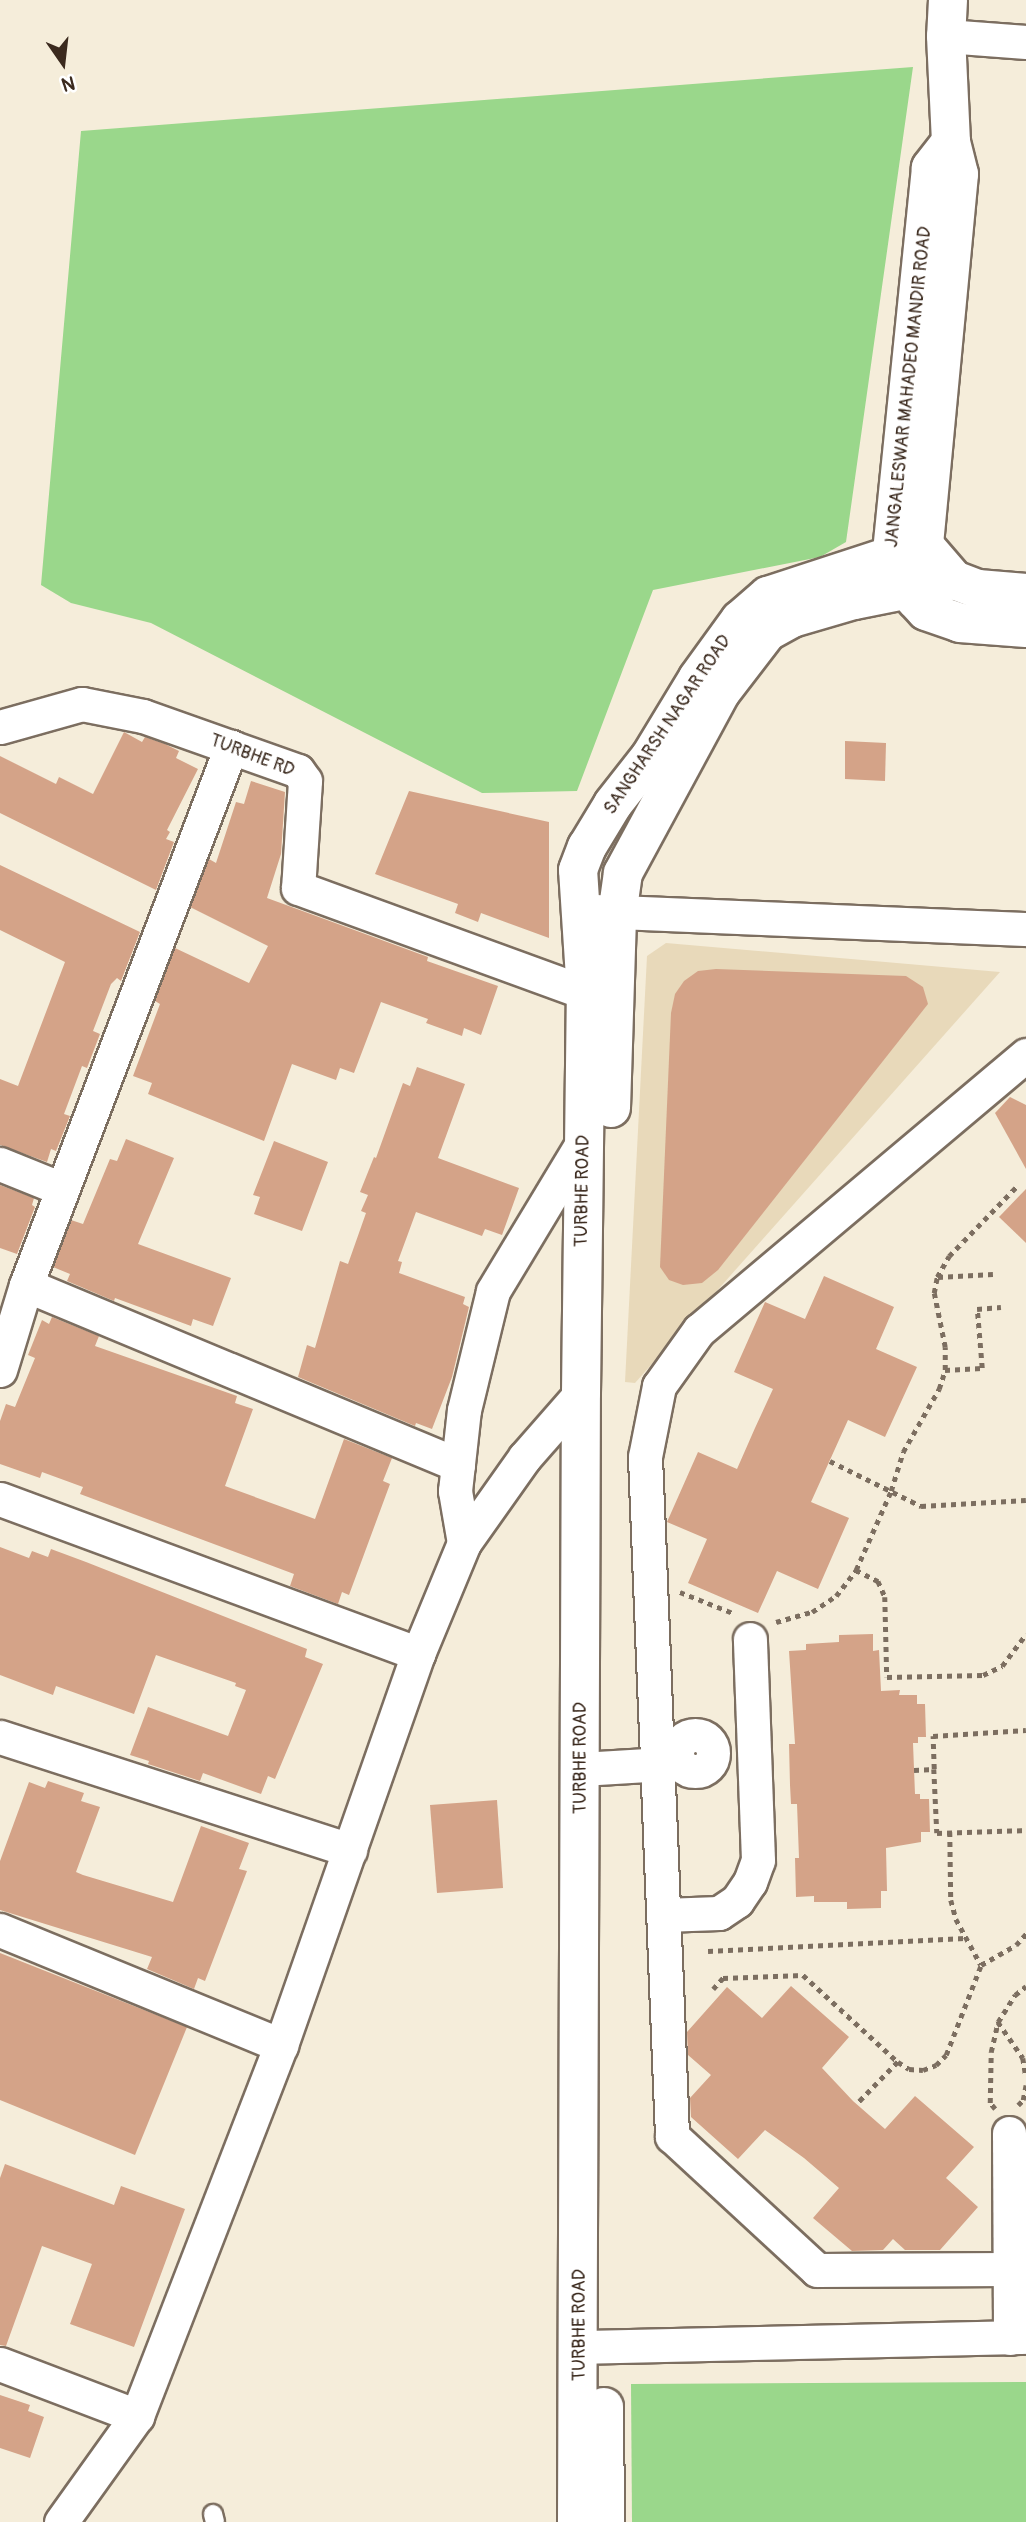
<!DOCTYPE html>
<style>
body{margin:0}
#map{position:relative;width:1026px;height:2522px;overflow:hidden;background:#f5edda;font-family:Pangolin,sans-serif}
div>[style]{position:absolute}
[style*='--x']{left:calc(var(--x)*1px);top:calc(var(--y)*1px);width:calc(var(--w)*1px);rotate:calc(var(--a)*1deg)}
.built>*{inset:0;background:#e8d9ba}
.green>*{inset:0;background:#9ad78b}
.building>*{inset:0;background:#d4a388}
.path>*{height:4.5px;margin-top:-2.25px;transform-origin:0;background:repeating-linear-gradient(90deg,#7c6e60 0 5px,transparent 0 10px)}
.roads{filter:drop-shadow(2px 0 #7c6e60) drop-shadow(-2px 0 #7c6e60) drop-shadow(0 2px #7c6e60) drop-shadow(0 -2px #7c6e60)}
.lane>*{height:18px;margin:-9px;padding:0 9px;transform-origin:9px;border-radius:9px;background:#fff}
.street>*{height:33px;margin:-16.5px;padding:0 16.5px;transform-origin:16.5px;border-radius:16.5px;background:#fff}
.street>.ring{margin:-16.5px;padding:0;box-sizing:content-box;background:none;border:33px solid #fff;border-radius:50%}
.secondary>*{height:38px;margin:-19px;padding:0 19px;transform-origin:19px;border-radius:19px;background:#fff}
span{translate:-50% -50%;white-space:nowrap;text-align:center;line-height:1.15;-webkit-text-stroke:5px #fff;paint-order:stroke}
.street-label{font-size:18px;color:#3b2a1e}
.north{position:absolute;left:28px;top:28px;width:70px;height:70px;-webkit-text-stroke:5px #fff;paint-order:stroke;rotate:166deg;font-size:19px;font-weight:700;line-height:28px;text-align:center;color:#3b2a1e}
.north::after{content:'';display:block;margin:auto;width:24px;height:32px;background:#3b2a1e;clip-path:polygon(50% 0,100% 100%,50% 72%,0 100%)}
</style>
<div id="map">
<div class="built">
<div style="clip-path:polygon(666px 943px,1000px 972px,635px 1383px,625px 1382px,647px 956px)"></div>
</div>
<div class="green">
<div style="clip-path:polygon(913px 67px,846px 542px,820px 557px,653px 590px,577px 791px,482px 793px,151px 623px,71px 603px,41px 585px,81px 131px)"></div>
<div style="clip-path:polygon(1026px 2382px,1026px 2522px,632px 2522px,631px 2384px)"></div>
</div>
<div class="building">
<div style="clip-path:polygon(124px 732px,142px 742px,145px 737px,165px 744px,179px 751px,176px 758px,198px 769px,167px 830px,170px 832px,166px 839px,174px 842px,156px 890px,0 813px,0 756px,56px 784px,59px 777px,93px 794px)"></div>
<div style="clip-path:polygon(845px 741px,886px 743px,885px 781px,845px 779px)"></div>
<div style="clip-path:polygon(251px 781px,285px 792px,281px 854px,267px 898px,428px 957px,427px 961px,498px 986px,481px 1035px,464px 1028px,462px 1036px,426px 1023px,428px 1019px,381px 1002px,354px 1073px,340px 1068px,336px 1080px,292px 1064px,264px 1141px,148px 1094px,152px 1083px,133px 1076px,160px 1004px,155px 1001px,175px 948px,249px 983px,268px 946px,190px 907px,209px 859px,216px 863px,236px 802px,244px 804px)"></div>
<div style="clip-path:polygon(409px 791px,549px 822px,549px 938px,481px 913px,478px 922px,455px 913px,458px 904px,375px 874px)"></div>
<div style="clip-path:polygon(0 865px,140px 932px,121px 981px,117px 978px,111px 984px,93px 1031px,100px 1034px,87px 1068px,82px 1066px,64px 1114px,70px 1116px,56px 1151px,51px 1149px,47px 1162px,0 1145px,0 1079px,18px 1086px,65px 962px,0 930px)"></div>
<div style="clip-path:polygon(716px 969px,906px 976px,923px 987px,928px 1004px,718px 1270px,702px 1283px,683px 1285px,669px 1280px,660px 1267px,671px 1013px,675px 994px,684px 981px,698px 971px)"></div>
<div style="clip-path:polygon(417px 1067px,465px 1084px,438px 1158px,519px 1188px,502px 1235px,485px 1229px,482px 1236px,416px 1212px,398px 1261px,402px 1262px,399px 1273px,465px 1297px,463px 1304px,469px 1307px,452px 1377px,432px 1429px,416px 1423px,415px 1426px,298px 1377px,307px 1345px,315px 1348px,340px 1261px,348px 1264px,366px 1213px,361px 1211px,368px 1195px,360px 1192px,374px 1157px,376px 1158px,403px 1083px,410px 1086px)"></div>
<div style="clip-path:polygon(1010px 1097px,1026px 1105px,1026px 1169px,995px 1113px)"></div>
<div style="clip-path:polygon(126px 1139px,174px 1158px,138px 1244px,231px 1278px,213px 1326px,193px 1319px,191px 1326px,115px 1298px,114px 1301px,67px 1281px,70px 1274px,53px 1267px,71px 1220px,83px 1224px,110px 1159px,117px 1161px)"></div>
<div style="clip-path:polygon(274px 1141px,328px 1162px,302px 1231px,254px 1214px,260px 1197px,253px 1195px)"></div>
<div style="clip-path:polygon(0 1185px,34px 1198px,32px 1205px,35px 1207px,17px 1254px,0 1248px)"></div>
<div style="clip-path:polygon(1026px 1189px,1026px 1243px,999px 1217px)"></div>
<div style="clip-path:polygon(824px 1276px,894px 1307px,876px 1349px,917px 1367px,885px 1437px,848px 1420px,811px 1502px,849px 1518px,818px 1589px,777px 1571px,758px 1613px,688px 1583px,707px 1539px,667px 1522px,698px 1452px,737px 1469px,755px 1428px,773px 1389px,734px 1372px,765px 1302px,805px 1319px)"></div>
<div style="clip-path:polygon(52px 1317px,99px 1336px,95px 1346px,237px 1396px,235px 1403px,253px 1409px,225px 1486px,315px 1519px,344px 1439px,392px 1458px,383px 1481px,390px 1484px,349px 1595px,342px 1592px,338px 1604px,290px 1586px,294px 1574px,80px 1494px,83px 1487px,42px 1472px,40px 1478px,0 1464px,0 1421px,6px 1404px,15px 1407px,35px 1358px,28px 1355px,42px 1320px,49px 1324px)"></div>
<div style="clip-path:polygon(0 1547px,29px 1558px,32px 1551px,48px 1557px,51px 1549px,86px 1562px,307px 1649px,305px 1657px,323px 1664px,275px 1779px,268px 1776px,261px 1794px,203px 1773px,200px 1781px,148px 1764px,149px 1761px,130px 1755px,148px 1707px,228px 1736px,246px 1690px,235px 1686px,236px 1683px,156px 1655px,134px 1714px,56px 1686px,53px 1695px,0 1675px)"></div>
<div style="clip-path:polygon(873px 1634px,873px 1651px,879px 1650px,881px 1691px,900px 1690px,899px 1695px,917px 1695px,917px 1704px,925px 1704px,926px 1737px,918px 1737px,918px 1743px,913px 1743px,915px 1794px,920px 1794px,920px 1799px,929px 1799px,930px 1832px,921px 1832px,921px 1842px,886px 1848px,887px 1891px,881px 1891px,881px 1908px,847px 1909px,847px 1902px,814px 1902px,814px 1896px,796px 1897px,795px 1858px,799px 1858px,797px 1804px,791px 1804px,790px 1785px,789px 1744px,795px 1744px,789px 1651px,806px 1650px,806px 1644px,839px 1642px,839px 1635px)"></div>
<div style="clip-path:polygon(48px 1781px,84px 1793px,81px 1801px,100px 1807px,76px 1872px,83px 1875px,173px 1902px,201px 1826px,249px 1843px,239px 1869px,247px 1871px,205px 1981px,198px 1978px,194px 1989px,147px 1969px,152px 1957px,0 1910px,0 1861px,29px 1782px,45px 1788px)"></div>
<div style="clip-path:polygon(497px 1800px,503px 1888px,437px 1893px,430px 1805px)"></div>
<div style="clip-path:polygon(0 1953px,187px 2027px,135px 2155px,0 2100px)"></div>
<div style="clip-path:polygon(791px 1986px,849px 2037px,822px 2068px,853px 2101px,885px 2129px,915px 2096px,974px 2147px,946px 2178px,978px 2207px,940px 2250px,905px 2250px,893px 2239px,883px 2250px,852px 2251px,813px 2218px,839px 2188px,804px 2158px,765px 2130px,738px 2159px,691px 2117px,690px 2098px,711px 2075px,688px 2055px,687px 2032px,727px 1987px,762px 2018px)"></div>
<div style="clip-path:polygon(5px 2164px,114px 2205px,121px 2186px,185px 2209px,134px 2347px,70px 2324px,92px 2264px,42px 2246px,6px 2346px,0 2345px,0 2178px)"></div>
<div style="clip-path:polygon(0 2395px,30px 2405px,28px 2411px,44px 2417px,30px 2458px,0 2448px)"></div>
</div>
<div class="path">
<div style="--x:938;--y:1277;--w:55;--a:-3.1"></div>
<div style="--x:945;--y:1370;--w:37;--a:-3"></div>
<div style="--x:982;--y:1368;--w:59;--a:-94.8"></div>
<div style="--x:977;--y:1309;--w:24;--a:-5"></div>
<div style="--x:830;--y:1461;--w:102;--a:26.3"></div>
<div style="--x:921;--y:1506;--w:105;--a:-3.3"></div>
<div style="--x:856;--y:1570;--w:25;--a:27"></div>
<div style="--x:878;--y:1581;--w:17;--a:66"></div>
<div style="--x:885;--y:1597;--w:80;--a:88.6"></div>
<div style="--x:887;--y:1677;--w:96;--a:-1.2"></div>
<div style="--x:983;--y:1675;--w:21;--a:-25"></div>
<div style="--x:1002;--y:1666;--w:40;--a:-53"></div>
<div style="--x:680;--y:1592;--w:57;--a:21.6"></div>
<div style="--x:776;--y:1622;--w:37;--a:-16"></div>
<div style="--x:812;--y:1612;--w:29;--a:-34"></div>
<div style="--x:836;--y:1596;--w:33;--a:-52"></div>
<div style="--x:856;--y:1570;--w:86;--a:-66.1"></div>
<div style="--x:891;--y:1491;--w:41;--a:-72.9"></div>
<div style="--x:903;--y:1452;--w:73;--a:-60.3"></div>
<div style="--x:939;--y:1389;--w:20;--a:-72"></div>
<div style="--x:945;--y:1370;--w:23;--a:-90"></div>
<div style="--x:945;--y:1347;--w:55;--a:-101.5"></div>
<div style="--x:934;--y:1293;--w:16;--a:-79"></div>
<div style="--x:937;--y:1277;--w:24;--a:-60"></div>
<div style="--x:949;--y:1256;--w:99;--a:-45.8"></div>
<div style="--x:934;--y:1769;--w:33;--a:-92"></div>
<div style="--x:933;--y:1736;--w:93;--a:-3.7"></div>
<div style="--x:914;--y:1770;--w:20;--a:-3"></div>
<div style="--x:934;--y:1769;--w:64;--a:87.3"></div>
<div style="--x:937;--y:1833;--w:89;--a:-1.9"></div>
<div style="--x:950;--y:1832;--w:68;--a:89.2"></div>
<div style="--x:951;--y:1900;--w:20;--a:75"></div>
<div style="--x:956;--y:1919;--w:52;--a:61.5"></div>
<div style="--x:708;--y:1951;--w:257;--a:-2.9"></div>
<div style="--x:713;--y:1989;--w:15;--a:-48"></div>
<div style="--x:723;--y:1978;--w:80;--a:-2.1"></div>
<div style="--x:803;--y:1975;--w:129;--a:42.5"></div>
<div style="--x:898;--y:2062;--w:59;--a:134.3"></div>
<div style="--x:998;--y:2022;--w:44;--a:55.2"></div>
<div style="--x:1023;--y:2058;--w:19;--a:81"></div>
<div style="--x:898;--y:2062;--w:13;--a:32"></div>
<div style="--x:909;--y:2069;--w:14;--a:4"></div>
<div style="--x:923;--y:2070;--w:14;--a:-21"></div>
<div style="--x:936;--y:2065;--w:14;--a:-45"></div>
<div style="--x:946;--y:2055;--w:97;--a:-68.7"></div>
<div style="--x:981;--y:1965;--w:40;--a:-29.7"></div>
<div style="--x:1016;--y:1945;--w:15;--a:-48"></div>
<div style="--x:1018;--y:2105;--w:7;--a:-45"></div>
<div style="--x:1023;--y:2100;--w:15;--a:-79"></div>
<div style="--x:995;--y:2109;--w:8;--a:-130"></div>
<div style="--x:990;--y:2103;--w:51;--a:-88.9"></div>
<div style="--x:991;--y:2052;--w:31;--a:-77"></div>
<div style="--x:998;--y:2022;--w:32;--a:-58"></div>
<div style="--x:1015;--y:1995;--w:14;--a:-39"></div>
</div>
<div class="roads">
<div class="lane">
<div style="--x:213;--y:2514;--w:8;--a:76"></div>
</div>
<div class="street">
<div style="--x:946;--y:36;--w:80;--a:4.3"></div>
<div style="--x:0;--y:727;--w:85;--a:-15.7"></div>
<div style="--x:82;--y:704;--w:62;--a:11.1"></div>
<div style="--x:143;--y:716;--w:164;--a:19.5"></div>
<div style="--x:298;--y:771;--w:12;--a:55"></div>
<div style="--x:305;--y:781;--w:107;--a:93.7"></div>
<div style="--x:298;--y:888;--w:307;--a:20"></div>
<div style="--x:593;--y:911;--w:433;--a:2.4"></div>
<div style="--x:1026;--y:1055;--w:427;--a:139.9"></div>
<div style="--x:699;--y:1330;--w:69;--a:125.5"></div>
<div style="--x:659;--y:1386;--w:72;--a:101.2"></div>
<div style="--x:645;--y:1457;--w:680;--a:87.72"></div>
<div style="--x:672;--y:2136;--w:197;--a:42.7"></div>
<div style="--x:817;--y:2270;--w:192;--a:-0.3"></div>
<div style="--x:1009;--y:2269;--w:27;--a:-51"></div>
<div style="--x:0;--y:1164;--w:67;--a:22"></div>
<div style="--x:26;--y:1285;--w:468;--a:22.6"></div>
<div style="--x:0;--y:1370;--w:89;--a:-73"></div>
<div style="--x:26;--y:1285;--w:576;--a:-69.14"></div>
<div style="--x:0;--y:1499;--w:446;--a:20.3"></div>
<div style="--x:464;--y:1543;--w:53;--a:-99.8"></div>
<div style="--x:455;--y:1491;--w:81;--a:-83.7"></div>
<div style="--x:464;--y:1410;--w:122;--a:-76.3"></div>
<div style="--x:493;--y:1291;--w:176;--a:-58.9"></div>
<div class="ring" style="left:677px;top:1735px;width:3px;height:3px"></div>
<div style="--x:0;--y:1737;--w:368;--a:17.9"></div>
<div style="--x:581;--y:1769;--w:99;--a:-3.5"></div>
<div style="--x:663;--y:1915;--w:56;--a:-2"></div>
<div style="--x:719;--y:1913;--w:22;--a:-34"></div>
<div style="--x:737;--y:1901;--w:23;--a:-56"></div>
<div style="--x:750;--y:1882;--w:23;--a:-70"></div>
<div style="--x:758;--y:1860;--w:221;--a:-92.1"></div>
<div style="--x:0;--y:1930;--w:304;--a:22.3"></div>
<div style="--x:1009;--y:2133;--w:205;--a:89.7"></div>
<div style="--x:580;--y:2347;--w:446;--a:-1.3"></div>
<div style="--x:0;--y:2364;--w:147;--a:20.8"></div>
<div style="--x:61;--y:2522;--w:130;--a:-54.4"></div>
<div style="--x:137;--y:2416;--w:398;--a:-68.8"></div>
<div style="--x:281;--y:2045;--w:414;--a:-70.7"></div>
<div style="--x:418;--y:1654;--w:120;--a:-67.5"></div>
<div style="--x:464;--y:1543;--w:105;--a:-54.7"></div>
<div style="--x:525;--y:1457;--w:85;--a:-48.8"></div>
</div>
<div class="secondary">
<div style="--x:948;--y:0;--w:36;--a:93"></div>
<div style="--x:946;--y:36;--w:106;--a:87.3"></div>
<div style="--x:951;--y:142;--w:33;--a:76"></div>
<div style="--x:959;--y:174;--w:373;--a:95.4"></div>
<div style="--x:924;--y:545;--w:46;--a:49.4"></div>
<div style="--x:954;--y:580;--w:26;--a:21"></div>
<div style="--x:978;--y:589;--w:48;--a:4.8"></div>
<div style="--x:951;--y:142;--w:33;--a:128"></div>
<div style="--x:931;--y:168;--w:389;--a:95.8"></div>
<div style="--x:892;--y:555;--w:50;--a:62.4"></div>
<div style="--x:915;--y:599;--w:16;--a:47"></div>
<div style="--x:926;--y:611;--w:36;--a:19"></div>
<div style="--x:960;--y:623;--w:66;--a:4.3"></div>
<div style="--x:611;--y:1108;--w:193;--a:-88.2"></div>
<div style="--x:617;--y:915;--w:42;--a:-81.9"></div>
<div style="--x:623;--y:873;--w:206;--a:-61.6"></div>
<div style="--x:721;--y:692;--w:76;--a:-52.5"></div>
<div style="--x:767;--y:632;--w:29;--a:-29"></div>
<div style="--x:792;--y:618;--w:65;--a:-16.2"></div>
<div style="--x:854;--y:600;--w:102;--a:-11.3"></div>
<div style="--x:604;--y:2407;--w:115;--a:89.5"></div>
<div style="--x:577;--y:2522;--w:1129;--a:-89.8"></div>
<div style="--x:581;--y:1393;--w:400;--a:-89.3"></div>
<div style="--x:586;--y:993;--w:123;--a:-93.7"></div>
<div style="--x:578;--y:870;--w:25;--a:-69"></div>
<div style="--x:587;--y:847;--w:50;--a:-58.8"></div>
<div style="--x:613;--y:804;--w:60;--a:-51.8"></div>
<div style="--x:650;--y:757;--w:92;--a:-58.7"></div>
<div style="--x:698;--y:678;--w:72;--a:-54.1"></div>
<div style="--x:740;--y:620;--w:37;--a:-41"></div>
<div style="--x:768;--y:596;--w:164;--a:-18.1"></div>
</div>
</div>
<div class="street-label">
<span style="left:909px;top:387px;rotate:-84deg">JANGALESWAR MAHADEO MANDIR ROAD</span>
<span style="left:668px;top:725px;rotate:-56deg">SANGHARSH NAGAR ROAD</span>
<span style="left:252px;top:756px;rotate:21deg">TURBHE RD</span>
<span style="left:583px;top:1191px;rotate:-89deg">TURBHE ROAD</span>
<span style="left:581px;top:1758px;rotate:-90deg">TURBHE ROAD</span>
<span style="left:580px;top:2325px;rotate:-90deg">TURBHE ROAD</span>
</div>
<div class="north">N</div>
</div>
